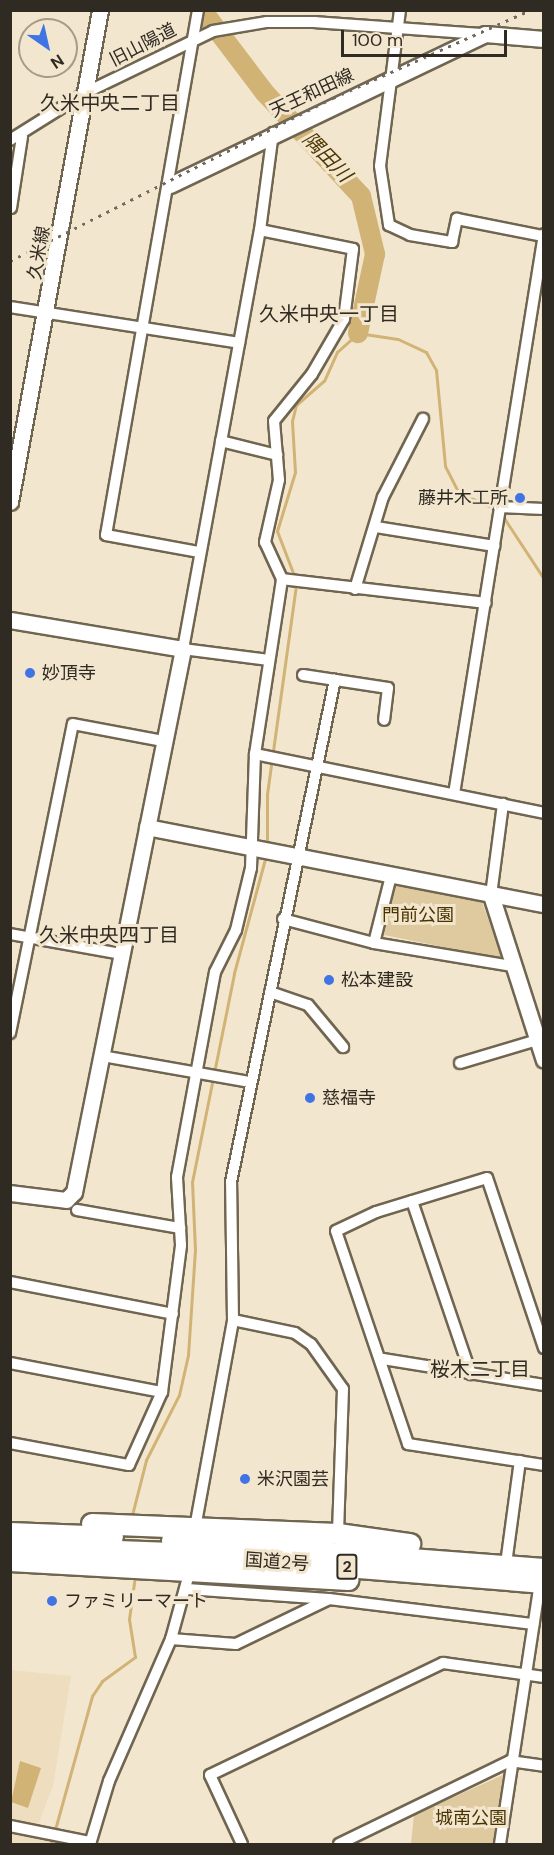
<!DOCTYPE html>
<meta charset="utf-8">
<style>
body{margin:0}
#map{position:relative;width:554px;height:1855px;overflow:hidden;background:#f3e6ce;font-family:"DM Sans","Noto Sans JP",sans-serif}
div>[style]{position:absolute}
[style*='--x']{left:calc(var(--x)*1px);top:calc(var(--y)*1px);width:calc(var(--w)*1px);rotate:calc(var(--a)*1deg)}
.built>*{inset:0;background:#eeddbe}
.green>*{inset:0;background:#dfc99e}
.water>*{inset:0;background:#d2b376}
.stream>*{height:3px;margin:-1.5px;padding:0 1.5px;transform-origin:1.5px;border-radius:1.5px;background:#d2b376}
.river>*{height:20px;margin:-10px;padding:0 10px;transform-origin:10px;border-radius:10px;background:#d2b376}
.roads{filter:drop-shadow(2px 0 #706550) drop-shadow(-2px 0 #706550) drop-shadow(0 2px #706550) drop-shadow(0 -2px #706550)}
.street>*{height:10px;margin:-5px;padding:0 5px;transform-origin:5px;border-radius:5px;background:#fff}
.secondary>*{height:15px;margin:-7.5px;padding:0 7.5px;transform-origin:7.5px;border-radius:7.5px;background:#fff}
.highway>*{height:20px;margin:-10px;padding:0 10px;transform-origin:10px;border-radius:10px;background:#fff}
.rail>*{height:3px;margin-top:-1.5px;transform-origin:0;background:repeating-linear-gradient(90deg,#71695b 0 3px,transparent 0 9px)}
.dots>*{width:16px;height:16px;translate:-50% -50%;box-sizing:border-box;border:3px solid #f3e6ce;border-radius:50%}
span{translate:-50% -50%;white-space:nowrap;text-align:center;line-height:1.15;-webkit-text-stroke:6px #f3e6ce;paint-order:stroke}
.shield-label span{padding:2px 4px;background:#f3e6ce;border:2px solid;border-radius:4px;-webkit-text-stroke-width:0}
.shield-label{font-size:16px;color:#302b22;font-weight:700}
.street-label{font-size:18px;color:#302b22}
.poi-label{font-size:18px;color:#302b22}
.right{translate:-100% -50%;text-align:right}
.left{translate:0 -50%;text-align:left}
.park-label{font-size:18px;color:#493400}
.neighbourhood-label{font-size:20px;color:#302b22}
.water-label{font-size:20px;color:#4c3703;font-style:italic}
.frame{position:absolute;inset:0;border:12px solid #302b22;pointer-events:none}
.north{position:absolute;left:18px;top:18px;width:60px;height:60px;box-sizing:border-box;background:#f3e6ce;border:2px solid #a59b89;border-radius:50%;rotate:146deg;font-size:16px;font-weight:700;line-height:24px;text-align:center;color:#302b22}
.north::after{content:'';display:block;margin:auto;width:21px;height:27px;background:#4074e4;clip-path:polygon(50% 0,100% 100%,50% 72%,0 100%)}
.scale{position:absolute;left:341px;top:30px;width:166px;height:27px;box-sizing:border-box;border:3px solid #302b22;border-top:0;padding-left:8px;font-size:18px;line-height:21px;white-space:nowrap;color:#302b22;-webkit-text-stroke:4px #f3e6ce;paint-order:stroke}
</style>
<div id="map">
<div class="built">
<div style="clip-path:polygon(11px 1670px,71px 1676px,53px 1786px,38px 1825px,41px 1836px,82px 1844px,11px 1844px)"></div>
</div>
<div class="green">
<div style="clip-path:polygon(396px 885px,482px 902px,503px 959px,384px 935px)"></div>
<div style="clip-path:polygon(503px 1775px,493px 1844px,411px 1844px,414px 1815px)"></div>
</div>
<div class="water">
<div style="clip-path:polygon(20px 1761px,41px 1768px,28px 1808px,11px 1802px)"></div>
</div>
<div class="stream">
<div style="--x:502;--y:515;--w:77;--a:56.7"></div>
<div style="--x:295;--y:578;--w:50;--a:-111"></div>
<div style="--x:277;--y:531;--w:62;--a:-73"></div>
<div style="--x:295;--y:472;--w:51;--a:-93.4"></div>
<div style="--x:292;--y:421;--w:16;--a:-76"></div>
<div style="--x:296;--y:405;--w:37;--a:-41"></div>
<div style="--x:324;--y:381;--w:32;--a:-66"></div>
<div style="--x:337;--y:352;--w:28;--a:-42"></div>
<div style="--x:358;--y:333;--w:40;--a:8.5"></div>
<div style="--x:398;--y:339;--w:31;--a:25"></div>
<div style="--x:426;--y:352;--w:21;--a:61"></div>
<div style="--x:436;--y:370;--w:96;--a:84.6"></div>
<div style="--x:445;--y:466;--w:29;--a:63"></div>
<div style="--x:458;--y:492;--w:44;--a:24.2"></div>
<div style="--x:267;--y:846;--w:52;--a:-90"></div>
<div style="--x:267;--y:794;--w:212;--a:-82.1"></div>
<div style="--x:131;--y:1519;--w:61;--a:-75.7"></div>
<div style="--x:146;--y:1460;--w:73;--a:-63.1"></div>
<div style="--x:179;--y:1395;--w:41;--a:-77.3"></div>
<div style="--x:188;--y:1355;--w:105;--a:-86.2"></div>
<div style="--x:195;--y:1250;--w:68;--a:-92.5"></div>
<div style="--x:192;--y:1182;--w:213;--a:-78.6"></div>
<div style="--x:234;--y:973;--w:122;--a:-74.8"></div>
<div style="--x:51;--y:1844;--w:154;--a:-74.5"></div>
<div style="--x:92;--y:1696;--w:18;--a:-56"></div>
<div style="--x:102;--y:1681;--w:41;--a:-36"></div>
<div style="--x:135;--y:1657;--w:38;--a:-99"></div>
<div style="--x:129;--y:1619;--w:43;--a:-82.1"></div>
</div>
<div class="river">
<div style="--x:202;--y:10;--w:104;--a:52.8"></div>
<div style="--x:265;--y:93;--w:141;--a:47"></div>
<div style="--x:361;--y:196;--w:60;--a:76.4"></div>
<div style="--x:375;--y:254;--w:81;--a:102.1"></div>
</div>
<div class="roads">
<div class="street">
<div style="--x:198;--y:10;--w:533;--a:99.94"></div>
<div style="--x:106;--y:535;--w:95;--a:10.4"></div>
<div style="--x:400;--y:10;--w:157;--a:97.3"></div>
<div style="--x:380;--y:166;--w:60;--a:81.3"></div>
<div style="--x:389;--y:225;--w:23;--a:25"></div>
<div style="--x:410;--y:235;--w:43;--a:9.5"></div>
<div style="--x:452;--y:242;--w:24;--a:-78"></div>
<div style="--x:457;--y:219;--w:88;--a:11.2"></div>
<div style="--x:10;--y:140;--w:89;--a:-32.1"></div>
<div style="--x:85;--y:93;--w:142;--a:-25.8"></div>
<div style="--x:213;--y:31;--w:55;--a:-9.5"></div>
<div style="--x:267;--y:22;--w:48;--a:0"></div>
<div style="--x:315;--y:22;--w:169;--a:4.1"></div>
<div style="--x:11;--y:208;--w:72;--a:-81.2"></div>
<div style="--x:260;--y:230;--w:95;--a:11.5"></div>
<div style="--x:353;--y:249;--w:71;--a:97.3"></div>
<div style="--x:344;--y:319;--w:64;--a:120.2"></div>
<div style="--x:312;--y:374;--w:60;--a:129"></div>
<div style="--x:274;--y:421;--w:59;--a:85.2"></div>
<div style="--x:279;--y:480;--w:64;--a:102.7"></div>
<div style="--x:265;--y:542;--w:41;--a:65.3"></div>
<div style="--x:10;--y:307;--w:232;--a:8.9"></div>
<div style="--x:221;--y:441;--w:58;--a:14"></div>
<div style="--x:499;--y:507;--w:45;--a:2.5"></div>
<div style="--x:376;--y:527;--w:120;--a:9.1"></div>
<div style="--x:355;--y:589;--w:96;--a:-73.1"></div>
<div style="--x:383;--y:497;--w:88;--a:-62.9"></div>
<div style="--x:269;--y:660;--w:87;--a:-172.7"></div>
<div style="--x:183;--y:649;--w:426;--a:-79.6"></div>
<div style="--x:260;--y:230;--w:98;--a:-82.4"></div>
<div style="--x:303;--y:675;--w:86;--a:8.7"></div>
<div style="--x:388;--y:688;--w:32;--a:97"></div>
<div style="--x:255;--y:754;--w:295;--a:11.5"></div>
<div style="--x:454;--y:794;--w:567;--a:-80.87"></div>
<div style="--x:491;--y:895;--w:92;--a:-82.5"></div>
<div style="--x:283;--y:919;--w:94;--a:14.8"></div>
<div style="--x:374;--y:943;--w:139;--a:9.5"></div>
<div style="--x:10;--y:934;--w:113;--a:10.2"></div>
<div style="--x:374;--y:943;--w:69;--a:-75.8"></div>
<div style="--x:270;--y:992;--w:40;--a:18.9"></div>
<div style="--x:308;--y:1005;--w:55;--a:50.2"></div>
<div style="--x:10;--y:1033;--w:315;--a:-78.5"></div>
<div style="--x:73;--y:724;--w:92;--a:10.7"></div>
<div style="--x:102;--y:1056;--w:150;--a:10"></div>
<div style="--x:460;--y:1063;--w:80;--a:-16.6"></div>
<div style="--x:412;--y:1201;--w:183;--a:71.2"></div>
<div style="--x:77;--y:1210;--w:105;--a:9.9"></div>
<div style="--x:10;--y:1282;--w:166;--a:11.1"></div>
<div style="--x:233;--y:1320;--w:63;--a:11.8"></div>
<div style="--x:295;--y:1333;--w:19;--a:35"></div>
<div style="--x:311;--y:1344;--w:55;--a:54.6"></div>
<div style="--x:343;--y:1389;--w:145;--a:92"></div>
<div style="--x:544;--y:1348;--w:179;--a:-108.5"></div>
<div style="--x:487;--y:1178;--w:116;--a:163"></div>
<div style="--x:376;--y:1212;--w:44;--a:154.6"></div>
<div style="--x:336;--y:1231;--w:225;--a:71.3"></div>
<div style="--x:408;--y:1444;--w:138;--a:8.8"></div>
<div style="--x:383;--y:1359;--w:163;--a:9.2"></div>
<div style="--x:10;--y:1363;--w:155;--a:10.8"></div>
<div style="--x:162;--y:1392;--w:148;--a:-82.6"></div>
<div style="--x:181;--y:1245;--w:68;--a:-93.4"></div>
<div style="--x:177;--y:1177;--w:208;--a:-79.5"></div>
<div style="--x:215;--y:972;--w:47;--a:-63.4"></div>
<div style="--x:236;--y:930;--w:64;--a:-76.4"></div>
<div style="--x:251;--y:868;--w:114;--a:-88"></div>
<div style="--x:255;--y:754;--w:177;--a:-81.2"></div>
<div style="--x:282;--y:579;--w:205;--a:6.7"></div>
<div style="--x:10;--y:1443;--w:121;--a:10.5"></div>
<div style="--x:129;--y:1465;--w:80;--a:-65.7"></div>
<div style="--x:195;--y:1528;--w:211;--a:-79.6"></div>
<div style="--x:233;--y:1320;--w:138;--a:-90.8"></div>
<div style="--x:231;--y:1182;--w:513;--a:-78.3"></div>
<div style="--x:506;--y:1564;--w:104;--a:-82.3"></div>
<div style="--x:187;--y:1589;--w:142;--a:4"></div>
<div style="--x:171;--y:1639;--w:65;--a:4.4"></div>
<div style="--x:236;--y:1644;--w:103;--a:-25.8"></div>
<div style="--x:329;--y:1599;--w:206;--a:7"></div>
<div style="--x:10;--y:1826;--w:82;--a:11.3"></div>
<div style="--x:90;--y:1844;--w:66;--a:-73.2"></div>
<div style="--x:109;--y:1781;--w:155;--a:-66.4"></div>
<div style="--x:171;--y:1639;--w:72;--a:-74.6"></div>
<div style="--x:242;--y:1844;--w:76;--a:-114.9"></div>
<div style="--x:210;--y:1775;--w:259;--a:-25.7"></div>
<div style="--x:443;--y:1663;--w:102;--a:7.9"></div>
<div style="--x:339;--y:1844;--w:190;--a:-25.9"></div>
<div style="--x:510;--y:1761;--w:34;--a:8"></div>
<div style="--x:500;--y:1844;--w:264;--a:-81.3"></div>
</div>
<div class="secondary">
<div style="--x:170;--y:185;--w:349;--a:-25.6"></div>
<div style="--x:485;--y:34;--w:59;--a:4.8"></div>
<div style="--x:10;--y:502;--w:500;--a:-79.63"></div>
<div style="--x:10;--y:620;--w:175;--a:9.5"></div>
<div style="--x:183;--y:649;--w:554;--a:101.35"></div>
<div style="--x:74;--y:1192;--w:11;--a:135"></div>
<div style="--x:66;--y:1200;--w:56;--a:-172.9"></div>
<div style="--x:147;--y:827;--w:404;--a:11"></div>
<div style="--x:491;--y:895;--w:173;--a:72.2"></div>
</div>
<div class="highway">
<div style="--x:92;--y:1524;--w:246;--a:2.3"></div>
<div style="--x:338;--y:1534;--w:73;--a:7.9"></div>
<div style="--x:10;--y:1533;--w:103;--a:2.2"></div>
<div style="--x:172;--y:1541;--w:373;--a:4.3"></div>
<div style="--x:10;--y:1547;--w:162;--a:2.1"></div>
<div style="--x:172;--y:1553;--w:373;--a:4.6"></div>
<div style="--x:10;--y:1561;--w:339;--a:3.2"></div>
</div>
</div>
<div class="rail">
<div style="--x:10;--y:261;--w:362;--a:-26.8"></div>
<div style="--x:333;--y:98;--w:217;--a:-24"></div>
</div>
<div class="dots">
<div style="left:520px;top:498px;background:#4074e4"></div>
<div style="left:30px;top:673px;background:#4074e4"></div>
<div style="left:329px;top:980px;background:#4074e4"></div>
<div style="left:310px;top:1098px;background:#4074e4"></div>
<div style="left:245px;top:1479px;background:#4074e4"></div>
<div style="left:52px;top:1601px;background:#4074e4"></div>
</div>
<div class="shield-label">
<span style="left:347px;top:1567px">2</span>
</div>
<div class="street-label">
<span style="left:143px;top:45px;rotate:-27deg">旧山陽道</span>
<span style="left:312px;top:93px;rotate:-25deg">天王和田線</span>
<span style="left:39px;top:253px;rotate:-80deg">久米線</span>
<span style="left:277px;top:1562px;rotate:4deg">国道2号</span>
</div>
<div class="poi-label">
<span class="right" style="left:508px;top:498px">藤井木工所</span>
<span class="left" style="left:42px;top:673px">妙頂寺</span>
<span class="left" style="left:341px;top:980px">松本建設</span>
<span class="left" style="left:322px;top:1098px">慈福寺</span>
<span class="left" style="left:257px;top:1479px">米沢園芸</span>
<span class="left" style="left:64px;top:1601px">ファミリーマート</span>
</div>
<div class="park-label">
<span style="left:418px;top:915px">門前公園</span>
<span style="left:471px;top:1818px">城南公園</span>
</div>
<div class="neighbourhood-label">
<span style="left:110px;top:103px">久米中央二丁目</span>
<span style="left:329px;top:314px">久米中央一丁目</span>
<span style="left:109px;top:935px">久米中央四丁目</span>
<span style="left:480px;top:1369px">桜木二丁目</span>
</div>
<div class="water-label">
<span style="left:327px;top:157px;rotate:46deg">隅田川</span>
</div>
<div class="frame"></div>
<div class="north">N</div>
<div class="scale">100 m</div>
</div>
